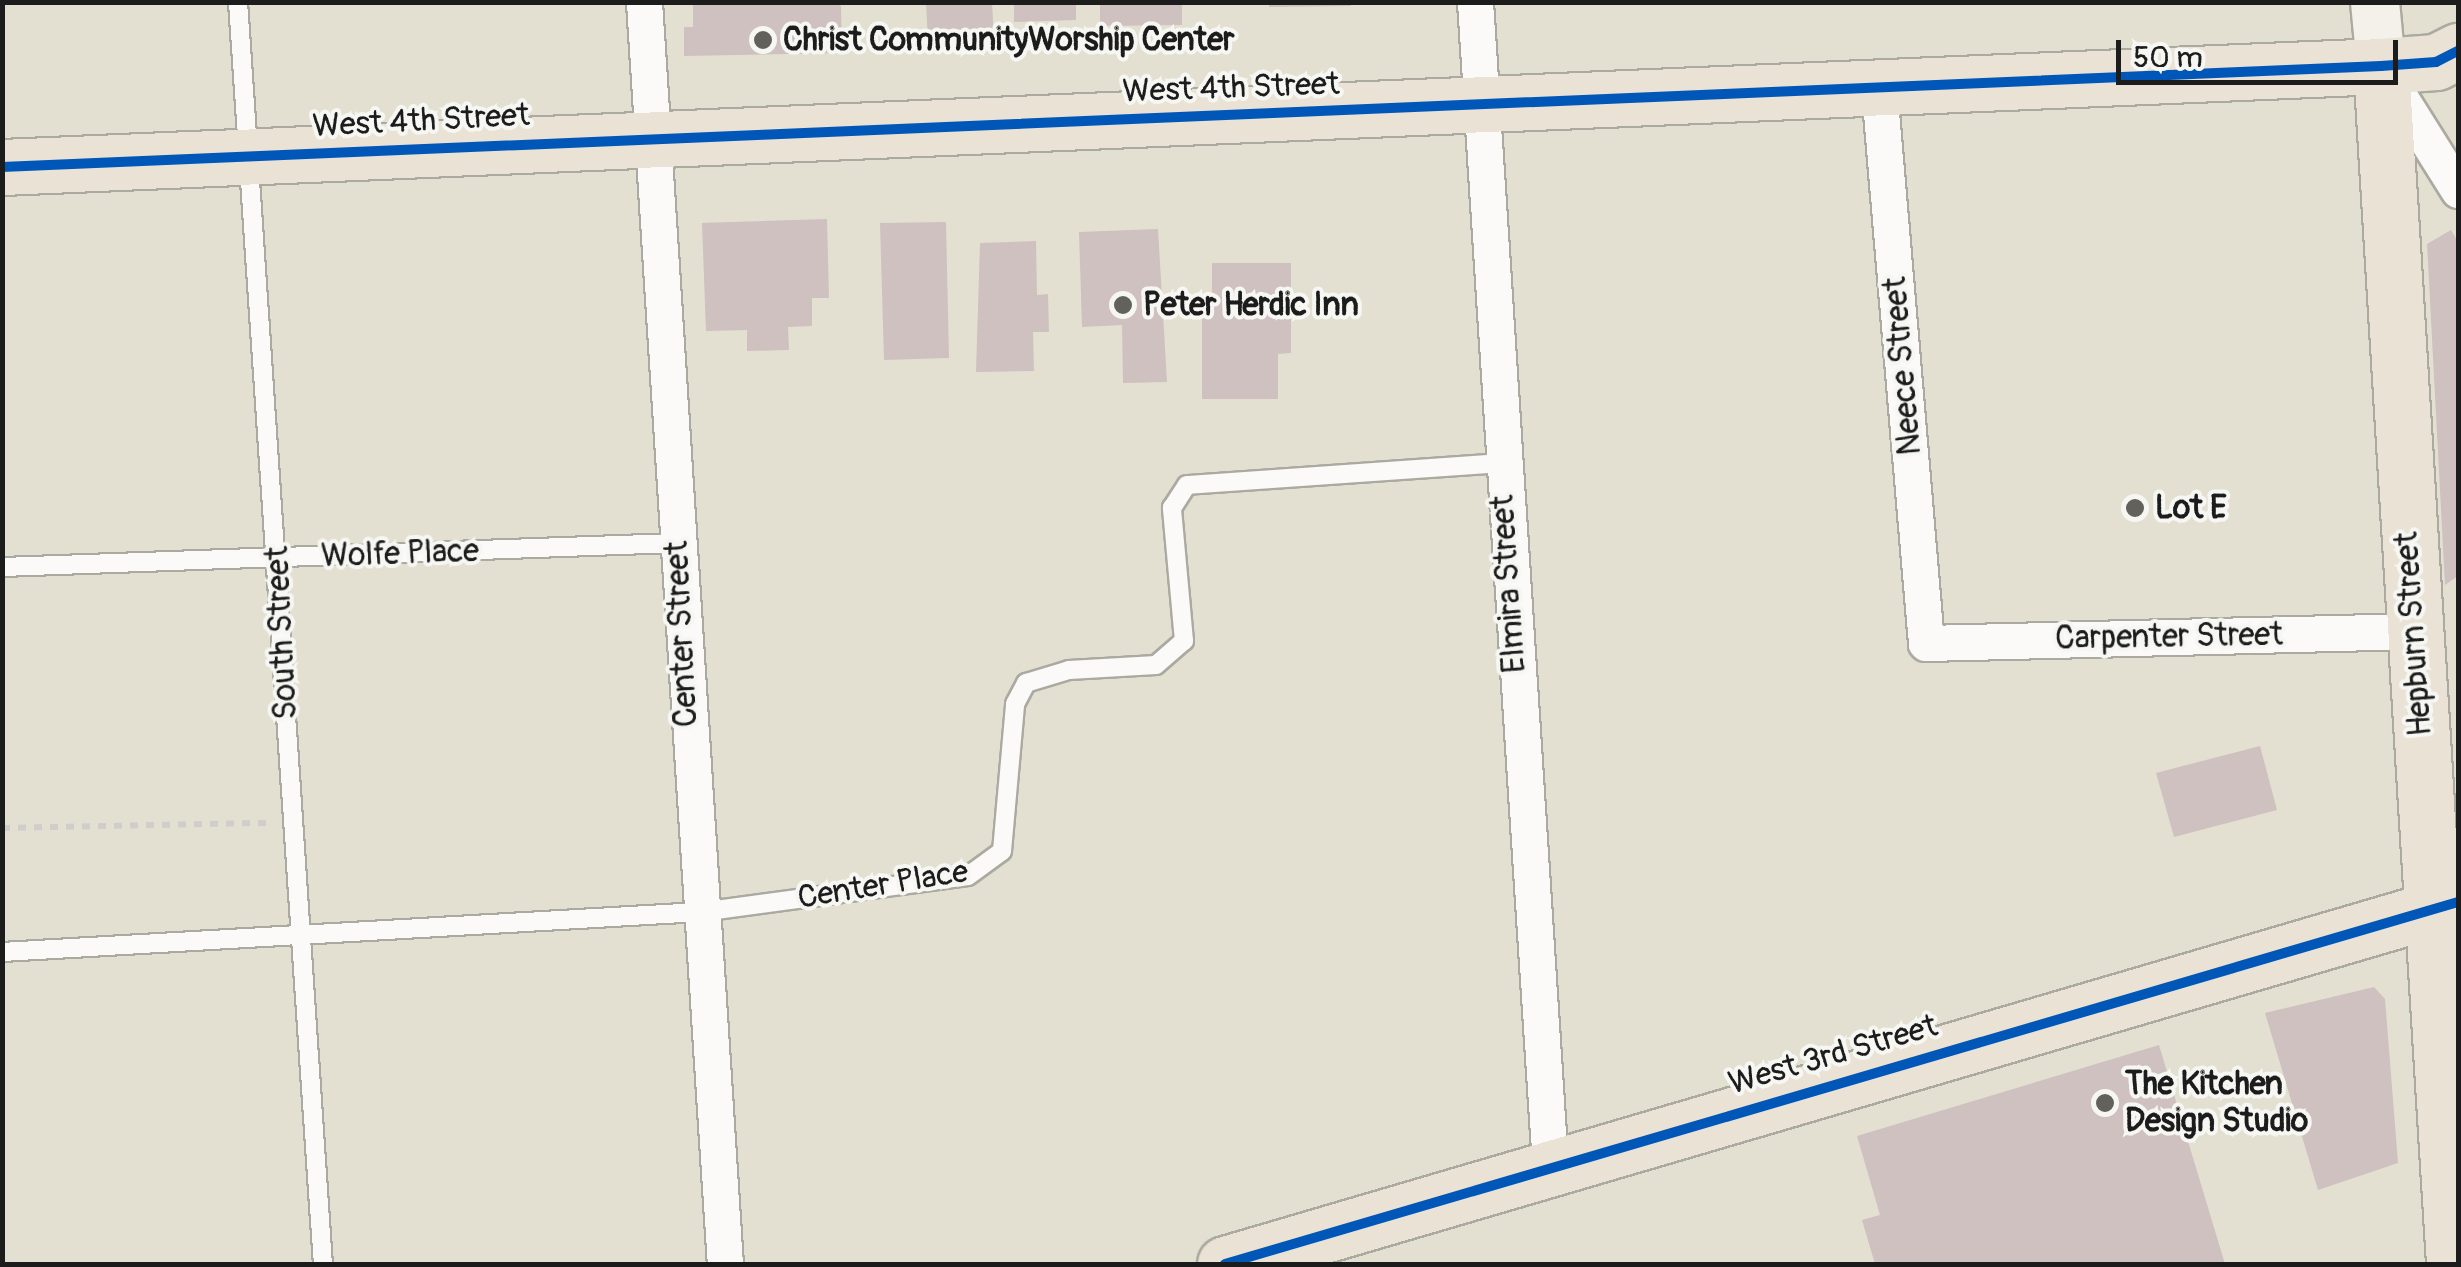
<!DOCTYPE html>
<style>
body{margin:0}
#map{position:relative;width:2461px;height:1267px;overflow:hidden;background:#e3e0d1;font-family:Pangolin,sans-serif}
div>[style]{position:absolute}
[style*='--x']{left:calc(var(--x)*1px);top:calc(var(--y)*1px);width:calc(var(--w)*1px);rotate:calc(var(--a)*1deg)}
.building>*{inset:0;background:#cec1bf}
.path>*{height:6px;margin-top:-3px;transform-origin:0;background:repeating-linear-gradient(90deg,#cfceca 0 8px,transparent 0 16px)}
.roads{filter:drop-shadow(2px 0 #abaaa0) drop-shadow(-2px 0 #abaaa0) drop-shadow(0 2px #abaaa0) drop-shadow(0 -2px #abaaa0)}
.service>*{height:18px;margin:-9px;padding:0 9px;transform-origin:9px;border-radius:9px;background:#fbfaf8}
.minor>*{height:35px;margin:-17.5px;padding:0 17.5px;transform-origin:17.5px;border-radius:17.5px;background:#fbfaf8}
.secondary>*{height:48px;margin:-24px;padding:0 24px;transform-origin:24px;border-radius:24px;background:#f4f0ea}
.primary>*{height:55px;margin:-27.5px;padding:0 27.5px;transform-origin:27.5px;border-radius:27.5px;background:#e9e2d5}
.cycleway>*{height:10px;margin:-5px;padding:0 5px;transform-origin:5px;border-radius:5px;background:#0057b8}
.dots>*{width:28px;height:28px;translate:-50% -50%;box-sizing:border-box;border:5px solid #f6f6f2;border-radius:50%}
span{translate:-50% -50%;white-space:nowrap;text-align:center;line-height:1.15;-webkit-text-stroke:8px #f6f6f2;paint-order:stroke}
.poi-label{font-size:32px;color:#1c1c1c;font-weight:700}
.left{translate:0 -50%;text-align:left}
.street-label{font-size:32px;color:#1c1c1c}
.frame{position:absolute;inset:0;border:5px solid #1c1c1c;pointer-events:none}
.scale{position:absolute;left:2116px;top:40px;width:282px;height:45px;box-sizing:border-box;border:5px solid #1c1c1c;border-top:0;padding-left:12px;font-size:30px;line-height:35px;white-space:nowrap;color:#1c1c1c;-webkit-text-stroke:8px #f6f6f2;paint-order:stroke}
</style>
<div id="map">
<div class="building">
<div style="clip-path:polygon(693px 2px,832px 2px,841px 6px,842px 53px,684px 56px,684px 27px,693px 27px)"></div>
<div style="clip-path:polygon(926px 2px,992px 2px,994px 40px,928px 42px)"></div>
<div style="clip-path:polygon(1014px 2px,1076px 2px,1076px 20px,1014px 22px)"></div>
<div style="clip-path:polygon(1100px 2px,1182px 2px,1182px 25px,1100px 26px)"></div>
<div style="clip-path:polygon(1269px 2px,1351px 2px,1351px 6px,1269px 7px)"></div>
<div style="clip-path:polygon(827px 219px,829px 298px,812px 298px,812px 326px,788px 327px,789px 350px,747px 351px,747px 330px,706px 331px,702px 223px)"></div>
<div style="clip-path:polygon(946px 222px,949px 358px,884px 360px,880px 223px)"></div>
<div style="clip-path:polygon(1158px 229px,1167px 382px,1123px 383px,1122px 325px,1082px 327px,1079px 232px)"></div>
<div style="clip-path:polygon(2451px 230px,2458px 242px,2458px 576px,2445px 585px,2427px 244px)"></div>
<div style="clip-path:polygon(1036px 241px,1037px 295px,1048px 294px,1049px 332px,1033px 332px,1034px 371px,976px 372px,980px 243px)"></div>
<div style="clip-path:polygon(1212px 263px,1291px 263px,1291px 353px,1278px 354px,1278px 399px,1202px 399px,1202px 295px,1212px 295px)"></div>
<div style="clip-path:polygon(2260px 746px,2277px 810px,2174px 837px,2156px 773px)"></div>
<div style="clip-path:polygon(2374px 987px,2385px 999px,2398px 1163px,2318px 1190px,2265px 1013px)"></div>
<div style="clip-path:polygon(2159px 1045px,2225px 1264px,1875px 1264px,1862px 1220px,1880px 1215px,1857px 1136px)"></div>
</div>
<div class="path">
<div style="--x:2;--y:828;--w:264;--a:-1.1"></div>
</div>
<div class="roads">
<div class="service">
<div style="--x:238;--y:2;--w:1265;--a:86.15"></div>
<div style="--x:2;--y:567;--w:675;--a:-2.04"></div>
<div style="--x:2;--y:952;--w:700;--a:-3.28"></div>
<div style="--x:701;--y:912;--w:269;--a:-7.7"></div>
<div style="--x:968;--y:876;--w:42;--a:-36.3"></div>
<div style="--x:1002;--y:851;--w:148;--a:-84.9"></div>
<div style="--x:1015;--y:704;--w:24;--a:-62"></div>
<div style="--x:1026;--y:683;--w:45;--a:-16.8"></div>
<div style="--x:1069;--y:670;--w:87;--a:-3.3"></div>
<div style="--x:1156;--y:665;--w:37;--a:-41"></div>
<div style="--x:1184;--y:641;--w:134;--a:-95.2"></div>
<div style="--x:1172;--y:508;--w:27;--a:-57"></div>
<div style="--x:1187;--y:485;--w:314;--a:-4"></div>
</div>
<div class="minor">
<div style="--x:644;--y:2;--w:1265;--a:86.33"></div>
<div style="--x:1475;--y:2;--w:1164;--a:86.31"></div>
<div style="--x:2386;--y:75;--w:136;--a:57.9"></div>
<div style="--x:1879;--y:89;--w:556;--a:85.15"></div>
<div style="--x:1926;--y:643;--w:487;--a:-1.4"></div>
</div>
<div class="secondary">
<div style="--x:2375;--y:2;--w:64;--a:84.6"></div>
</div>
<div class="primary">
<div style="--x:2381;--y:66;--w:1200;--a:86.51"></div>
<div style="--x:2;--y:167;--w:2381;--a:-2.43"></div>
<div style="--x:2381;--y:66;--w:55;--a:-4.2"></div>
<div style="--x:2436;--y:62;--w:25;--a:-27"></div>
<div style="--x:1225;--y:1264;--w:1285;--a:-16.36"></div>
</div>
</div>
<div class="cycleway">
<div style="--x:2;--y:167;--w:2381;--a:-2.43"></div>
<div style="--x:2381;--y:66;--w:55;--a:-4.2"></div>
<div style="--x:2436;--y:62;--w:25;--a:-27"></div>
<div style="--x:1225;--y:1264;--w:1285;--a:-16.36"></div>
</div>
<div class="dots">
<div style="left:763px;top:40px;background:#62615b"></div>
<div style="left:1123px;top:305px;background:#62615b"></div>
<div style="left:2135px;top:508px;background:#62615b"></div>
<div style="left:2105px;top:1103px;background:#62615b"></div>
</div>
<div class="poi-label">
<span class="left" style="left:783px;top:40px">Christ CommunityWorship Center</span>
<span class="left" style="left:1143px;top:305px">Peter Herdic Inn</span>
<span class="left" style="left:2155px;top:508px">Lot E</span>
<span class="left" style="left:2125px;top:1103px">The Kitchen<br>Design Studio</span>
</div>
<div class="street-label">
<span style="left:1231px;top:88px;rotate:-2deg">West 4th Street</span>
<span style="left:421px;top:121px;rotate:-3deg">West 4th Street</span>
<span style="left:1903px;top:366px;rotate:-95deg">Neece Street</span>
<span style="left:400px;top:554px;rotate:-2deg">Wolfe Place</span>
<span style="left:1509px;top:584px;rotate:-94deg">Elmira Street</span>
<span style="left:282px;top:633px;rotate:-93deg">South Street</span>
<span style="left:682px;top:634px;rotate:-93deg">Center Street</span>
<span style="left:2414px;top:634px;rotate:-94deg">Hepburn Street</span>
<span style="left:2169px;top:637px;rotate:-1deg">Carpenter Street</span>
<span style="left:883px;top:885px;rotate:-9deg">Center Place</span>
<span style="left:1833px;top:1055px;rotate:-16deg">West 3rd Street</span>
</div>
<div class="frame"></div>
<div class="scale">50 m</div>
</div>
